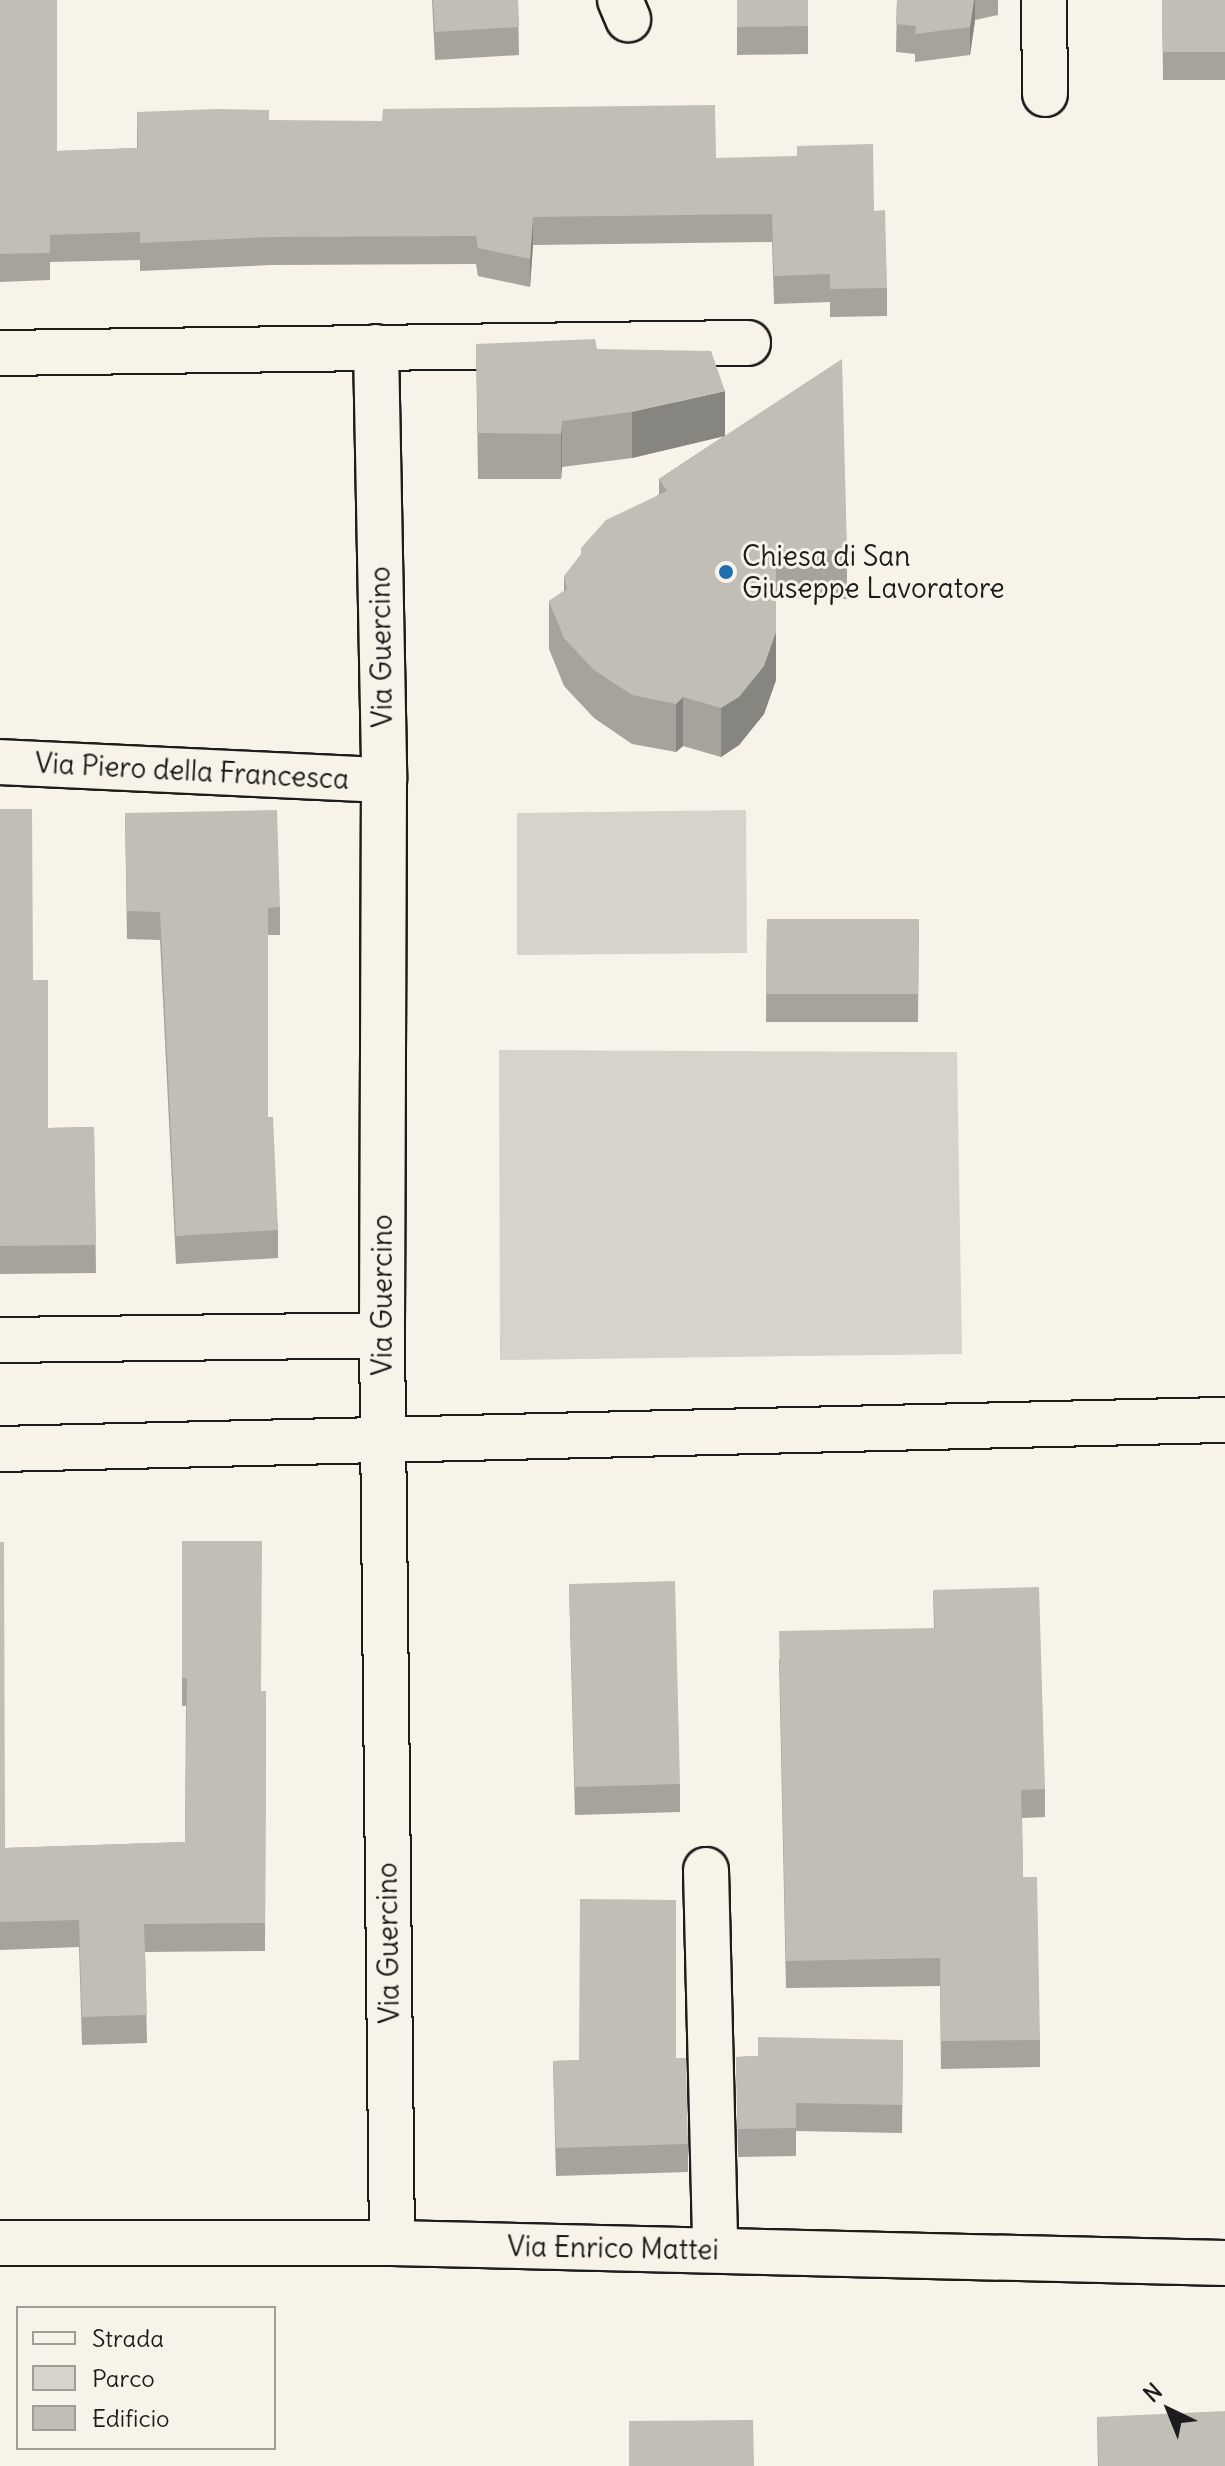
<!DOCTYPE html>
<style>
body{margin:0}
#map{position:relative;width:1225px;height:2466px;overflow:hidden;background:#f7f3e8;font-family:Delius,sans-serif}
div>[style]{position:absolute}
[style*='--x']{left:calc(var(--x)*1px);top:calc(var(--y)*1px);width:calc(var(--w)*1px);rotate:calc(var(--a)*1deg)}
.green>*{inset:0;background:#d7d3cb}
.roads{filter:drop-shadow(2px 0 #1c1c1c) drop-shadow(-2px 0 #1c1c1c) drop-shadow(0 2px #1c1c1c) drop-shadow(0 -2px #1c1c1c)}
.minor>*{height:44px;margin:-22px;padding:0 22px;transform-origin:22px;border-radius:22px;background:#f7f3e8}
.tertiary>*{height:44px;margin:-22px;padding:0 22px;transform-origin:22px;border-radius:22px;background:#f7f3e8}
.wall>*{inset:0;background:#a5a39c}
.shaded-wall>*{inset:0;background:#86857f}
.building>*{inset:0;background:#c0beb5}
.dots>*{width:22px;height:22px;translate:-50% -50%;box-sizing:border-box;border:4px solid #f7f3e8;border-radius:50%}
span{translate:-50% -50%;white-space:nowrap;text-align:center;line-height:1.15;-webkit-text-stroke:6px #f7f3e8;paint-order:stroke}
.poi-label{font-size:28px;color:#1c1c1c}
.left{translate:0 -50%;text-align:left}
.street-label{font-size:28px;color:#1c1c1c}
.legend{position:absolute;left:16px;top:2306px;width:260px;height:144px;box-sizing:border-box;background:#f7f3e8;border:2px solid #9f9d96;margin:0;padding:10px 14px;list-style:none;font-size:24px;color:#1c1c1c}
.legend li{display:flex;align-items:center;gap:16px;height:40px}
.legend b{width:40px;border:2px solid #9f9d96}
.north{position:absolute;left:1129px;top:2370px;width:80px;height:80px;-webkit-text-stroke:6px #f7f3e8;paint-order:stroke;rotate:317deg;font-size:22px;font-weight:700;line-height:32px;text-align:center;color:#1c1c1c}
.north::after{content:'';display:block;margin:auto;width:28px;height:36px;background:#1c1c1c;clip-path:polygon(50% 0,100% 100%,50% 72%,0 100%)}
</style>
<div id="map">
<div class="green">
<div style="clip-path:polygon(746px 810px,747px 953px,517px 955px,517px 813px)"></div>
<div style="clip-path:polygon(499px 1050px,957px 1052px,962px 1354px,500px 1360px)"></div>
</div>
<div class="roads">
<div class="minor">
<div style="--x:620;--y:0;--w:21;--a:67"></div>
<div style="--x:1044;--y:0;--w:94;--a:89.4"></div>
<div style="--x:376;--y:347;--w:433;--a:88.9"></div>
<div style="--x:384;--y:780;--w:555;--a:90.21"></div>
<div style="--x:382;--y:1335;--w:908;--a:89.37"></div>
<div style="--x:0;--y:353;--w:748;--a:-0.77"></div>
<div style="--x:0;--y:762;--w:384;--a:2.7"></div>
<div style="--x:0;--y:1340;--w:382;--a:-0.7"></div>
<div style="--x:0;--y:1449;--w:1225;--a:-1.36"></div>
<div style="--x:706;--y:1870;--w:380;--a:88.6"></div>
</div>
<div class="tertiary">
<div style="--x:0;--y:2243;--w:392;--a:0"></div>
<div style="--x:392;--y:2243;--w:833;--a:1.38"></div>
</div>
</div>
<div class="wall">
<div style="clip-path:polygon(0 0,57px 151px,137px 148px,137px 112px,269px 120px,716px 158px,874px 211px,887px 288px,887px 316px,830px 317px,830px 302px,774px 304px,772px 242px,533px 245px,530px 287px,478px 276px,476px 264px,272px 265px,140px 271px,140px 260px,50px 262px,50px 280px,0 282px)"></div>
<div style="clip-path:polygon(432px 0,518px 0,519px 55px,435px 60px)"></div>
<div style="clip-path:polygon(737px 0,808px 0,808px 54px,737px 55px)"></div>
<div style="clip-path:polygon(897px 0,998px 0,998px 15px,975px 20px,970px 55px,915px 62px,915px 54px,896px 52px)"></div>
<div style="clip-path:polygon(1162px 0,1225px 0,1225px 80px,1163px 80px)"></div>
<div style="clip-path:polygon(476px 344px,597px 349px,725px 436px,847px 550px,847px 599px,776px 598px,776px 680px,764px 714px,739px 745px,721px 757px,683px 746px,676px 752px,632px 744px,594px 718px,564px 686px,549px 649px,549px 601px,564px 591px,564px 576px,659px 494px,659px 479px,724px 436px,632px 458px,562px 467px,561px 479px,478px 479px)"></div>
<div style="clip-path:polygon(0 809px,33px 980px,48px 1128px,94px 1127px,96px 1273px,0 1274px)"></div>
<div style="clip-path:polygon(125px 813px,280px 907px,280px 935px,268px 935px,268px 1117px,278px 1230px,278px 1258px,176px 1264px,160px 940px,127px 939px)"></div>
<div style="clip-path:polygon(767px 919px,919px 919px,918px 1022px,766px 1022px)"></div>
<div style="clip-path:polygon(182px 1541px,261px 1691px,266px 1691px,265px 1951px,145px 1952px,147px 2043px,82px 2045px,79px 1947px,0 1950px,0 1542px,5px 1848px,185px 1842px,186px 1706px,182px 1706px)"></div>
<div style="clip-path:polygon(569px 1584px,680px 1784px,680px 1812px,575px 1815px)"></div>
<div style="clip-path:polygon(933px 1590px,1045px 1789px,1045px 1817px,1022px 1818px,1023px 1877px,1040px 2040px,1040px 2067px,941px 2069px,940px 1986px,786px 1988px,779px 1659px,934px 1628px)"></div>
<div style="clip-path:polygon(903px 2040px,902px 2133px,796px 2131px,796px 2156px,738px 2157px,736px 2057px,758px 2056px)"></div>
<div style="clip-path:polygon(676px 2058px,688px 2144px,688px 2172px,556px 2176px,553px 2061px)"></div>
<div style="clip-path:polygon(1097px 2417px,1225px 2466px,1098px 2466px)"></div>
</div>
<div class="shaded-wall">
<div style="clip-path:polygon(974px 0,975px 0,975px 20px,970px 55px,970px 27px)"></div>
<div style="clip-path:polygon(533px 217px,533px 245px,530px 287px,530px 259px)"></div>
<div style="clip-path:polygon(725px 391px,725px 436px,632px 458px,632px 412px)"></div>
<div style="clip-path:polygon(562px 421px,562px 467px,561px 479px,561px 434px)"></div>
<div style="clip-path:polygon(776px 632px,776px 680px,764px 714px,739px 745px,721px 757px,721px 708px)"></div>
<div style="clip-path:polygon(683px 697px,683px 746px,676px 752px,676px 704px)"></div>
</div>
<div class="building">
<div style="clip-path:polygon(0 0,57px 0,57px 151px,138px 148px,137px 112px,217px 109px,269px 110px,269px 120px,382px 121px,383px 109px,715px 105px,716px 158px,797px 156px,797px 146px,873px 144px,874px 211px,885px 210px,887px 288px,830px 289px,830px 274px,774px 276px,772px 214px,533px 217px,530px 259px,478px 248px,476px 236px,272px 237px,140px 243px,140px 232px,50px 235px,50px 253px,0 254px)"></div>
<div style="clip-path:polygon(433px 0,518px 0,519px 27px,435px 32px)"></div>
<div style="clip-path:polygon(737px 0,808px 0,808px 26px,737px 27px)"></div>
<div style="clip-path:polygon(897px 0,974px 0,970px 27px,915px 34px,916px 26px,896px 24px)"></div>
<div style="clip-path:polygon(1162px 0,1225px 0,1225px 52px,1163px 52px)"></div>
<div style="clip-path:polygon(595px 339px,597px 349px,711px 351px,725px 391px,632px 412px,562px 421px,561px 434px,478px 433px,476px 344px)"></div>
<div style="clip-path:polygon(842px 359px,847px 550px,776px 550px,776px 632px,764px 666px,739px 697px,721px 708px,683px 697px,676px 704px,632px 695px,594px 670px,564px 638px,549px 601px,567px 589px,564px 576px,581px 554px,581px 548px,606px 520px,667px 491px,659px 479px)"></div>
<div style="clip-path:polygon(0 809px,32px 809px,33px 980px,48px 980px,48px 1128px,94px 1127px,96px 1245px,0 1246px)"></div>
<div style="clip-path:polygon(277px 810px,280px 907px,268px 908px,268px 1117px,273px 1117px,278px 1230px,176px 1236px,160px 912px,127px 911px,125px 813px)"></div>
<div style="clip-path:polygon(767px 919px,919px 919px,918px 994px,766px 994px)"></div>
<div style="clip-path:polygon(182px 1541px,262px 1541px,261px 1691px,266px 1691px,265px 1923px,144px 1924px,147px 2015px,82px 2017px,79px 1920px,0 1922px,0 1542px,4px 1542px,5px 1848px,185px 1842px,187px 1678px,182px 1678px)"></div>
<div style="clip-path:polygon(675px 1581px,680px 1784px,575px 1787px,569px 1584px)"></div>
<div style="clip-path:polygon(1039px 1587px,1045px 1789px,1021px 1790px,1023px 1877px,1037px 1877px,1040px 2040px,941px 2041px,940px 1958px,786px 1961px,779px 1631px,935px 1628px,933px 1590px)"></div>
<div style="clip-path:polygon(580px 1899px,676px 1900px,676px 2058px,686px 2058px,688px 2144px,556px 2148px,553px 2061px,579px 2060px)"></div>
<div style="clip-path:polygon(758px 2037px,903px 2040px,902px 2105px,796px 2103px,796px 2128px,738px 2129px,736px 2057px,758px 2056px)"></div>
<div style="clip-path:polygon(1225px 2411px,1225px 2466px,1099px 2466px,1097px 2417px)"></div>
<div style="clip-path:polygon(753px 2420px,754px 2466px,629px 2466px,629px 2421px)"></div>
</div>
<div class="dots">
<div style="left:726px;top:572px;background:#1f6fb2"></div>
</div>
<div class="poi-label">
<span class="left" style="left:742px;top:572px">Chiesa di San<br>Giuseppe Lavoratore</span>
</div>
<div class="street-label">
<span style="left:381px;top:647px;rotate:-91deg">Via Guercino</span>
<span style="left:192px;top:771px;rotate:3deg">Via Piero della Francesca</span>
<span style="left:382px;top:1295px;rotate:-90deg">Via Guercino</span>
<span style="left:388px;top:1943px;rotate:-91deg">Via Guercino</span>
<span style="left:613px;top:2248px;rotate:1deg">Via Enrico Mattei</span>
</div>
<ul class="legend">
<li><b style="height:10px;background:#f7f3e8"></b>Strada</li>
<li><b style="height:22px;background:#d7d3cb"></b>Parco</li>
<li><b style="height:22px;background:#c0beb5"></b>Edificio</li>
</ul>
<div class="north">N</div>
</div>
